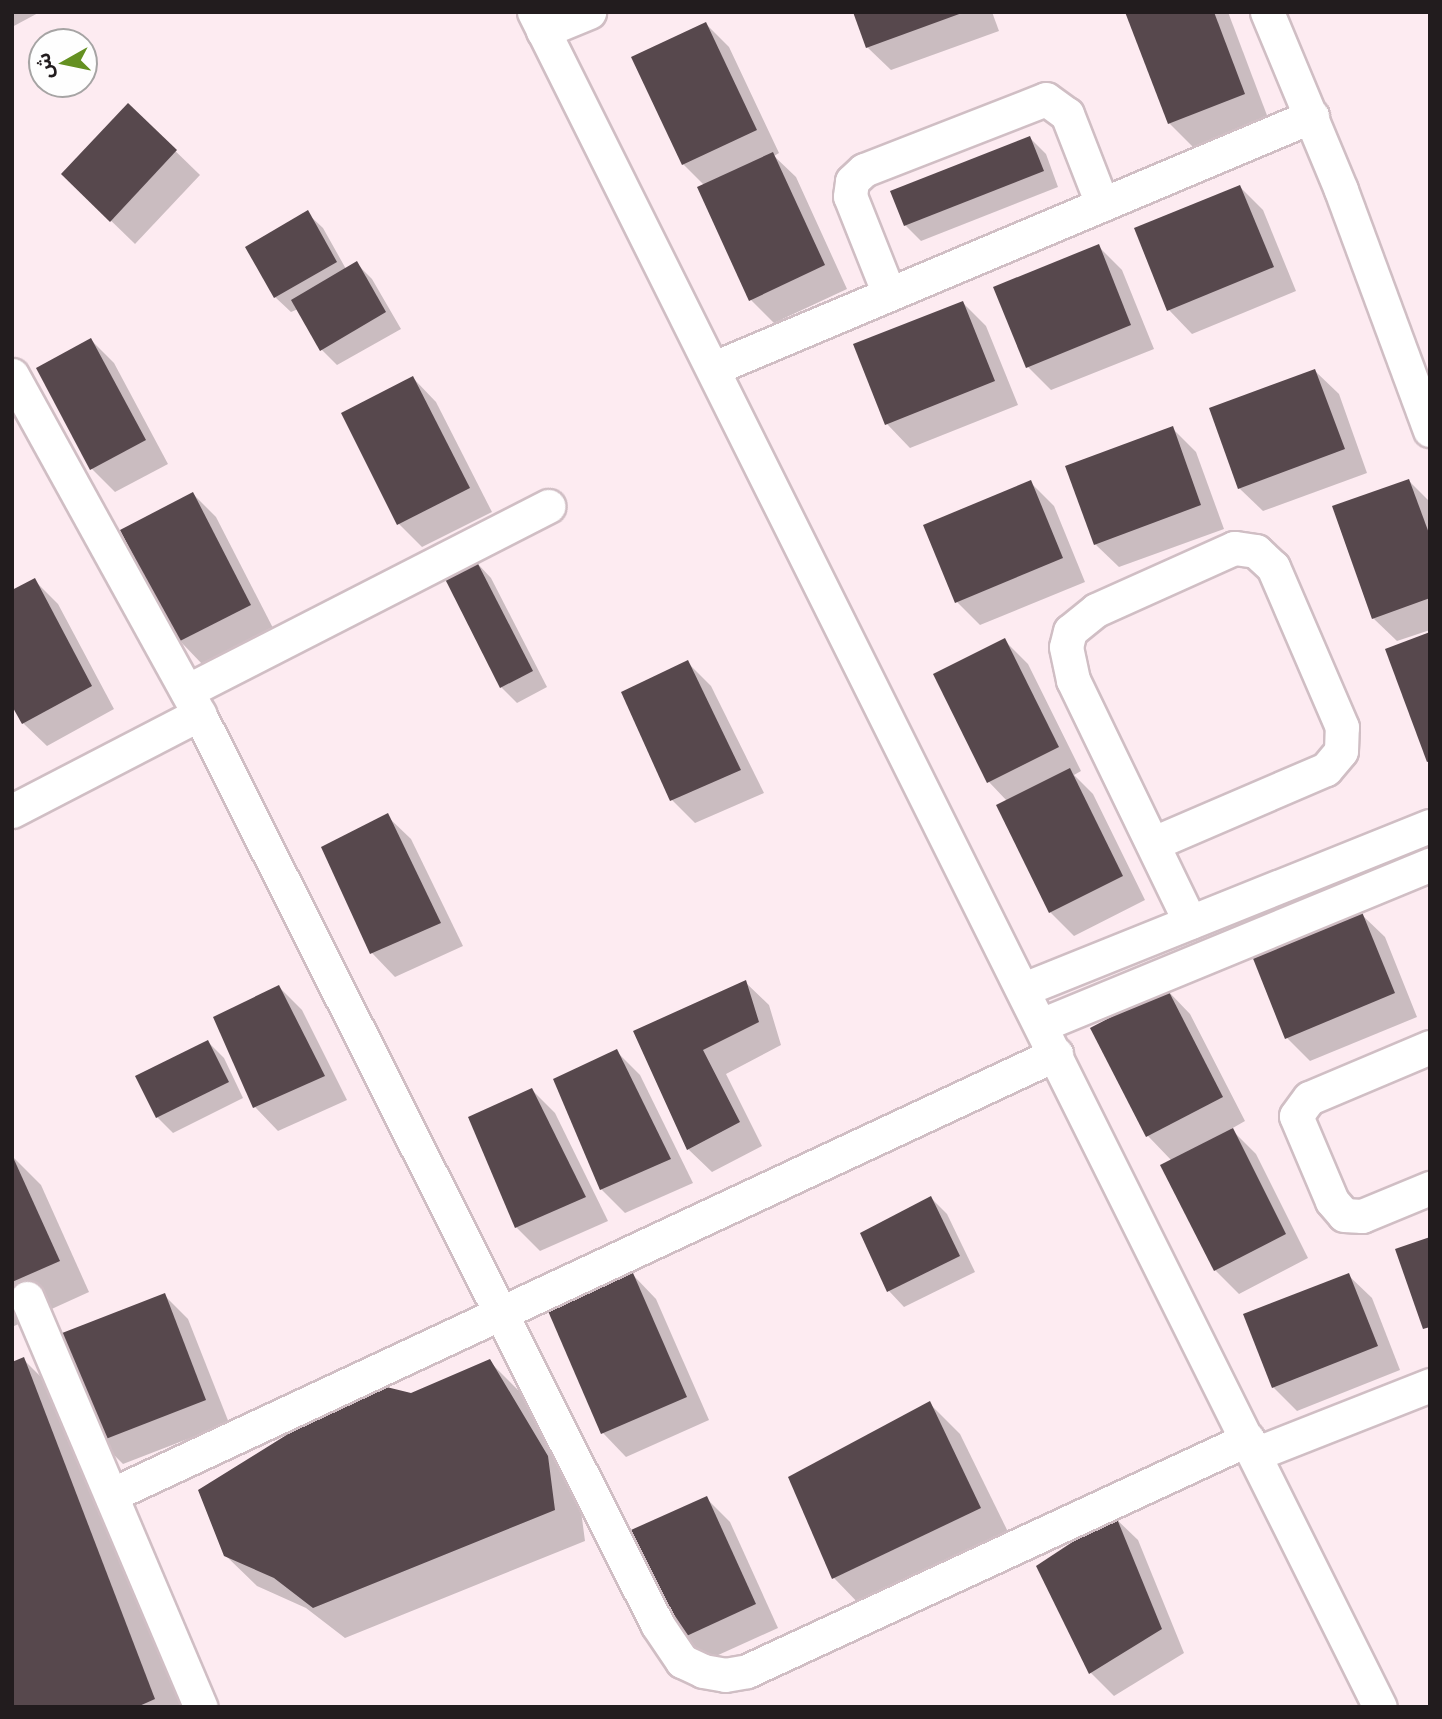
<!DOCTYPE html>
<meta charset="utf-8">
<style>
body{margin:0}
#map{position:relative;width:1442px;height:1719px;overflow:hidden;background:#fdebf1;font-family:"PT Sans Narrow","Noto Sans Arabic",sans-serif}
div>[style]{position:absolute}
[style*='--x']{left:calc(var(--x)*1px);top:calc(var(--y)*1px);width:calc(var(--w)*1px);rotate:calc(var(--a)*1deg)}
.shadow>*{inset:0;background:#0003}
.building>*{inset:0;background:#57484d}
.roads{filter:drop-shadow(2px 0 #d0bec4) drop-shadow(-2px 0 #d0bec4) drop-shadow(0 2px #d0bec4) drop-shadow(0 -2px #d0bec4)}
.street>*{height:33px;margin:-16.5px;padding:0 16.5px;transform-origin:16.5px;border-radius:16.5px;background:#fff}
span{translate:-50% -50%;white-space:nowrap;text-align:center;line-height:1.15;-webkit-text-stroke:7px #fefefe;paint-order:stroke}
.frame{position:absolute;inset:0;border:14px solid #221c1e;pointer-events:none}
.north{position:absolute;left:28px;top:28px;width:70px;height:70px;box-sizing:border-box;background:#fefefe;border:2px solid #a6a4a4;border-radius:50%;rotate:261deg;font-size:19px;font-weight:700;line-height:28px;text-align:center;color:#221c1e}
.north::after{content:'';display:block;margin:auto;width:24px;height:32px;background:#649021;clip-path:polygon(50% 0,100% 100%,50% 72%,0 100%)}
</style>
<div id="map">
<div class="shadow">
<div style="clip-path:polygon(12px 12px,40px 12px,12px 27px)"></div>
<div style="clip-path:polygon(854px 12px,992px 12px,999px 31px,891px 70px,867px 47px)"></div>
<div style="clip-path:polygon(1127px 12px,1228px 12px,1268px 118px,1193px 147px,1169px 123px)"></div>
<div style="clip-path:polygon(706px 24px,729px 47px,779px 153px,774px 156px,796px 177px,847px 289px,774px 323px,751px 300px,705px 186px,683px 164px)"></div>
<div style="clip-path:polygon(128px 105px,200px 175px,135px 244px,63px 174px)"></div>
<div style="clip-path:polygon(1030px 138px,1046px 154px,1058px 187px,921px 241px,905px 225px)"></div>
<div style="clip-path:polygon(1240px 187px,1263px 210px,1296px 291px,1192px 334px,1169px 310px)"></div>
<div style="clip-path:polygon(307px 213px,323px 228px,346px 269px,356px 263px,372px 279px,401px 329px,337px 365px,322px 350px,298px 309px,291px 312px,275px 297px)"></div>
<div style="clip-path:polygon(1098px 246px,1122px 270px,1154px 349px,1051px 390px,1028px 367px)"></div>
<div style="clip-path:polygon(963px 303px,986px 326px,1018px 405px,910px 448px,887px 424px)"></div>
<div style="clip-path:polygon(91px 340px,114px 363px,168px 464px,115px 492px,92px 469px)"></div>
<div style="clip-path:polygon(1315px 371px,1339px 394px,1367px 473px,1263px 511px,1239px 488px)"></div>
<div style="clip-path:polygon(413px 378px,436px 402px,492px 512px,422px 547px,399px 524px)"></div>
<div style="clip-path:polygon(1172px 428px,1196px 452px,1224px 529px,1119px 567px,1095px 544px)"></div>
<div style="clip-path:polygon(1409px 481px,1430px 502px,1430px 630px,1397px 641px,1373px 618px)"></div>
<div style="clip-path:polygon(1030px 482px,1054px 506px,1085px 582px,980px 625px,957px 602px)"></div>
<div style="clip-path:polygon(193px 494px,216px 517px,273px 628px,203px 665px,180px 641px,123px 530px)"></div>
<div style="clip-path:polygon(476px 562px,491px 578px,547px 687px,517px 703px,501px 687px)"></div>
<div style="clip-path:polygon(34px 580px,58px 604px,114px 709px,47px 746px,23px 723px)"></div>
<div style="clip-path:polygon(1004px 640px,1028px 664px,1081px 771px,1074px 775px,1093px 794px,1145px 900px,1074px 936px,1050px 912px,1007px 801px,989px 782px,935px 675px)"></div>
<div style="clip-path:polygon(687px 662px,711px 686px,764px 793px,695px 823px,672px 800px)"></div>
<div style="clip-path:polygon(387px 816px,411px 839px,463px 946px,395px 977px,372px 953px)"></div>
<div style="clip-path:polygon(1361px 914px,1385px 937px,1417px 1017px,1310px 1061px,1287px 1038px)"></div>
<div style="clip-path:polygon(745px 982px,769px 1005px,781px 1045px,726px 1074px,762px 1146px,712px 1172px,688px 1149px,635px 1032px)"></div>
<div style="clip-path:polygon(279px 987px,302px 1010px,347px 1100px,278px 1131px,255px 1107px)"></div>
<div style="clip-path:polygon(1167px 990px,1190px 1014px,1245px 1121px,1231px 1129px,1256px 1154px,1308px 1258px,1239px 1294px,1215px 1270px,1172px 1161px,1148px 1136px)"></div>
<div style="clip-path:polygon(208px 1042px,224px 1058px,243px 1098px,173px 1133px,157px 1117px)"></div>
<div style="clip-path:polygon(617px 1052px,640px 1075px,693px 1183px,625px 1213px,601px 1189px)"></div>
<div style="clip-path:polygon(532px 1090px,555px 1113px,608px 1221px,540px 1251px,516px 1227px)"></div>
<div style="clip-path:polygon(12px 1156px,41px 1185px,89px 1292px,12px 1327px)"></div>
<div style="clip-path:polygon(931px 1198px,947px 1214px,975px 1272px,904px 1307px,889px 1291px,863px 1234px)"></div>
<div style="clip-path:polygon(633px 1275px,656px 1299px,709px 1420px,626px 1457px,603px 1433px,550px 1312px)"></div>
<div style="clip-path:polygon(1348px 1275px,1372px 1298px,1400px 1370px,1297px 1411px,1273px 1387px,1245px 1315px)"></div>
<div style="clip-path:polygon(164px 1295px,188px 1319px,229px 1423px,123px 1464px,100px 1441px)"></div>
<div style="clip-path:polygon(23px 1359px,66px 1402px,183px 1707px,12px 1707px)"></div>
<div style="clip-path:polygon(489px 1361px,520px 1392px,578px 1488px,585px 1541px,345px 1638px,306px 1608px,257px 1586px,225px 1555px,411px 1395px)"></div>
<div style="clip-path:polygon(929px 1403px,960px 1434px,1011px 1538px,864px 1609px,834px 1578px)"></div>
<div style="clip-path:polygon(706px 1498px,730px 1522px,778px 1628px,705px 1661px,681px 1638px)"></div>
<div style="clip-path:polygon(1114px 1517px,1138px 1540px,1184px 1653px,1114px 1696px,1091px 1673px)"></div>
</div>
<div class="building">
<div style="clip-path:polygon(853px 12px,962px 12px,962px 13px,866px 48px)"></div>
<div style="clip-path:polygon(1125px 12px,1214px 12px,1245px 94px,1168px 124px)"></div>
<div style="clip-path:polygon(706px 22px,757px 130px,682px 165px,631px 57px)"></div>
<div style="clip-path:polygon(128px 103px,177px 150px,110px 222px,61px 174px)"></div>
<div style="clip-path:polygon(1030px 136px,1044px 171px,904px 226px,890px 191px)"></div>
<div style="clip-path:polygon(773px 152px,825px 265px,749px 301px,697px 187px)"></div>
<div style="clip-path:polygon(1240px 185px,1274px 267px,1167px 311px,1134px 228px)"></div>
<div style="clip-path:polygon(308px 210px,337px 262px,274px 298px,245px 247px)"></div>
<div style="clip-path:polygon(1099px 244px,1131px 325px,1026px 368px,993px 287px)"></div>
<div style="clip-path:polygon(357px 261px,386px 312px,320px 351px,291px 300px)"></div>
<div style="clip-path:polygon(963px 301px,995px 381px,885px 425px,853px 344px)"></div>
<div style="clip-path:polygon(91px 338px,146px 440px,90px 470px,36px 368px)"></div>
<div style="clip-path:polygon(1315px 369px,1345px 449px,1238px 489px,1209px 408px)"></div>
<div style="clip-path:polygon(413px 376px,470px 488px,397px 525px,341px 413px)"></div>
<div style="clip-path:polygon(1173px 426px,1201px 505px,1094px 545px,1065px 466px)"></div>
<div style="clip-path:polygon(1409px 479px,1430px 536px,1430px 598px,1372px 619px,1332px 506px)"></div>
<div style="clip-path:polygon(1031px 480px,1063px 558px,955px 603px,923px 525px)"></div>
<div style="clip-path:polygon(193px 492px,251px 605px,178px 642px,120px 530px)"></div>
<div style="clip-path:polygon(476px 560px,533px 671px,500px 688px,444px 577px)"></div>
<div style="clip-path:polygon(35px 578px,92px 686px,22px 724px,12px 706px,12px 590px)"></div>
<div style="clip-path:polygon(1430px 632px,1430px 761px,1427px 762px,1385px 649px)"></div>
<div style="clip-path:polygon(1005px 638px,1059px 747px,987px 783px,933px 674px)"></div>
<div style="clip-path:polygon(688px 660px,741px 770px,670px 801px,621px 692px)"></div>
<div style="clip-path:polygon(1070px 768px,1123px 876px,1049px 913px,996px 805px)"></div>
<div style="clip-path:polygon(388px 813px,441px 923px,370px 954px,321px 847px)"></div>
<div style="clip-path:polygon(1362px 912px,1395px 993px,1285px 1039px,1252px 956px)"></div>
<div style="clip-path:polygon(746px 980px,759px 1022px,703px 1050px,740px 1122px,687px 1150px,633px 1031px)"></div>
<div style="clip-path:polygon(279px 985px,325px 1076px,253px 1108px,213px 1017px)"></div>
<div style="clip-path:polygon(1167px 988px,1223px 1097px,1146px 1137px,1090px 1028px)"></div>
<div style="clip-path:polygon(208px 1040px,229px 1082px,156px 1118px,135px 1076px)"></div>
<div style="clip-path:polygon(617px 1049px,671px 1159px,600px 1190px,553px 1079px)"></div>
<div style="clip-path:polygon(532px 1088px,586px 1197px,515px 1228px,468px 1117px)"></div>
<div style="clip-path:polygon(1233px 1128px,1286px 1234px,1214px 1271px,1160px 1165px)"></div>
<div style="clip-path:polygon(12px 1155px,60px 1261px,12px 1282px)"></div>
<div style="clip-path:polygon(931px 1196px,960px 1256px,887px 1292px,860px 1233px)"></div>
<div style="clip-path:polygon(1430px 1237px,1430px 1327px,1423px 1329px,1395px 1249px)"></div>
<div style="clip-path:polygon(633px 1273px,687px 1397px,601px 1434px,548px 1311px)"></div>
<div style="clip-path:polygon(1349px 1273px,1378px 1346px,1272px 1388px,1243px 1314px)"></div>
<div style="clip-path:polygon(165px 1293px,206px 1400px,98px 1442px,57px 1335px)"></div>
<div style="clip-path:polygon(24px 1357px,155px 1699px,137px 1707px,12px 1707px,12px 1362px)"></div>
<div style="clip-path:polygon(490px 1359px,548px 1456px,555px 1510px,313px 1608px,274px 1578px,224px 1556px,198px 1490px,370px 1383px,411px 1393px)"></div>
<div style="clip-path:polygon(930px 1401px,981px 1508px,832px 1579px,788px 1477px)"></div>
<div style="clip-path:polygon(707px 1496px,756px 1604px,680px 1639px,631px 1530px)"></div>
<div style="clip-path:polygon(1115px 1514px,1162px 1629px,1089px 1674px,1036px 1566px)"></div>
</div>
<div class="roads">
<div class="street">
<div style="--x:534;--y:12;--w:1894;--a:63.48"></div>
<div style="--x:1267;--y:12;--w:193;--a:67.4"></div>
<div style="--x:1341;--y:190;--w:256;--a:69.7"></div>
<div style="--x:543;--y:31;--w:50;--a:-22.4"></div>
<div style="--x:889;--y:294;--w:105;--a:-111.7"></div>
<div style="--x:850;--y:196;--w:15;--a:-82"></div>
<div style="--x:852;--y:181;--w:16;--a:-43"></div>
<div style="--x:864;--y:170;--w:195;--a:-21.3"></div>
<div style="--x:1046;--y:99;--w:26;--a:36"></div>
<div style="--x:1067;--y:114;--w:97;--a:68.7"></div>
<div style="--x:714;--y:368;--w:649;--a:-22.85"></div>
<div style="--x:12;--y:375;--w:387;--a:61.1"></div>
<div style="--x:199;--y:714;--w:1019;--a:63.28"></div>
<div style="--x:657;--y:1624;--w:45;--a:56"></div>
<div style="--x:682;--y:1661;--w:23;--a:25"></div>
<div style="--x:703;--y:1671;--w:22;--a:10"></div>
<div style="--x:725;--y:1675;--w:22;--a:-10"></div>
<div style="--x:747;--y:1671;--w:552;--a:-24.85"></div>
<div style="--x:187;--y:691;--w:406;--a:-27.1"></div>
<div style="--x:12;--y:811;--w:211;--a:-27.4"></div>
<div style="--x:1154;--y:843;--w:187;--a:-23.3"></div>
<div style="--x:1326;--y:769;--w:23;--a:-50"></div>
<div style="--x:1341;--y:751;--w:24;--a:-88"></div>
<div style="--x:1342;--y:727;--w:174;--a:-113.3"></div>
<div style="--x:1273;--y:567;--w:23;--a:-137"></div>
<div style="--x:1256;--y:551;--w:22;--a:-172"></div>
<div style="--x:1234;--y:548;--w:151;--a:155.8"></div>
<div style="--x:1096;--y:610;--w:33;--a:141"></div>
<div style="--x:1070;--y:631;--w:16;--a:104"></div>
<div style="--x:1066;--y:647;--w:34;--a:78"></div>
<div style="--x:1073;--y:680;--w:269;--a:64.2"></div>
<div style="--x:1024;--y:989;--w:437;--a:-21.9"></div>
<div style="--x:1041;--y:1025;--w:421;--a:-22.4"></div>
<div style="--x:1430;--y:1047;--w:131;--a:157.1"></div>
<div style="--x:1309;--y:1098;--w:22;--a:126"></div>
<div style="--x:1296;--y:1116;--w:92;--a:67"></div>
<div style="--x:1332;--y:1201;--w:18;--a:49"></div>
<div style="--x:1344;--y:1215;--w:18;--a:3"></div>
<div style="--x:1362;--y:1216;--w:74;--a:-22.4"></div>
<div style="--x:27;--y:1298;--w:444;--a:67"></div>
<div style="--x:1255;--y:1454;--w:188;--a:-21.5"></div>
<div style="--x:111;--y:1495;--w:1043;--a:-25.02"></div>
</div>
</div>
<div class="frame"></div>
<div class="north">ش</div>
</div>
